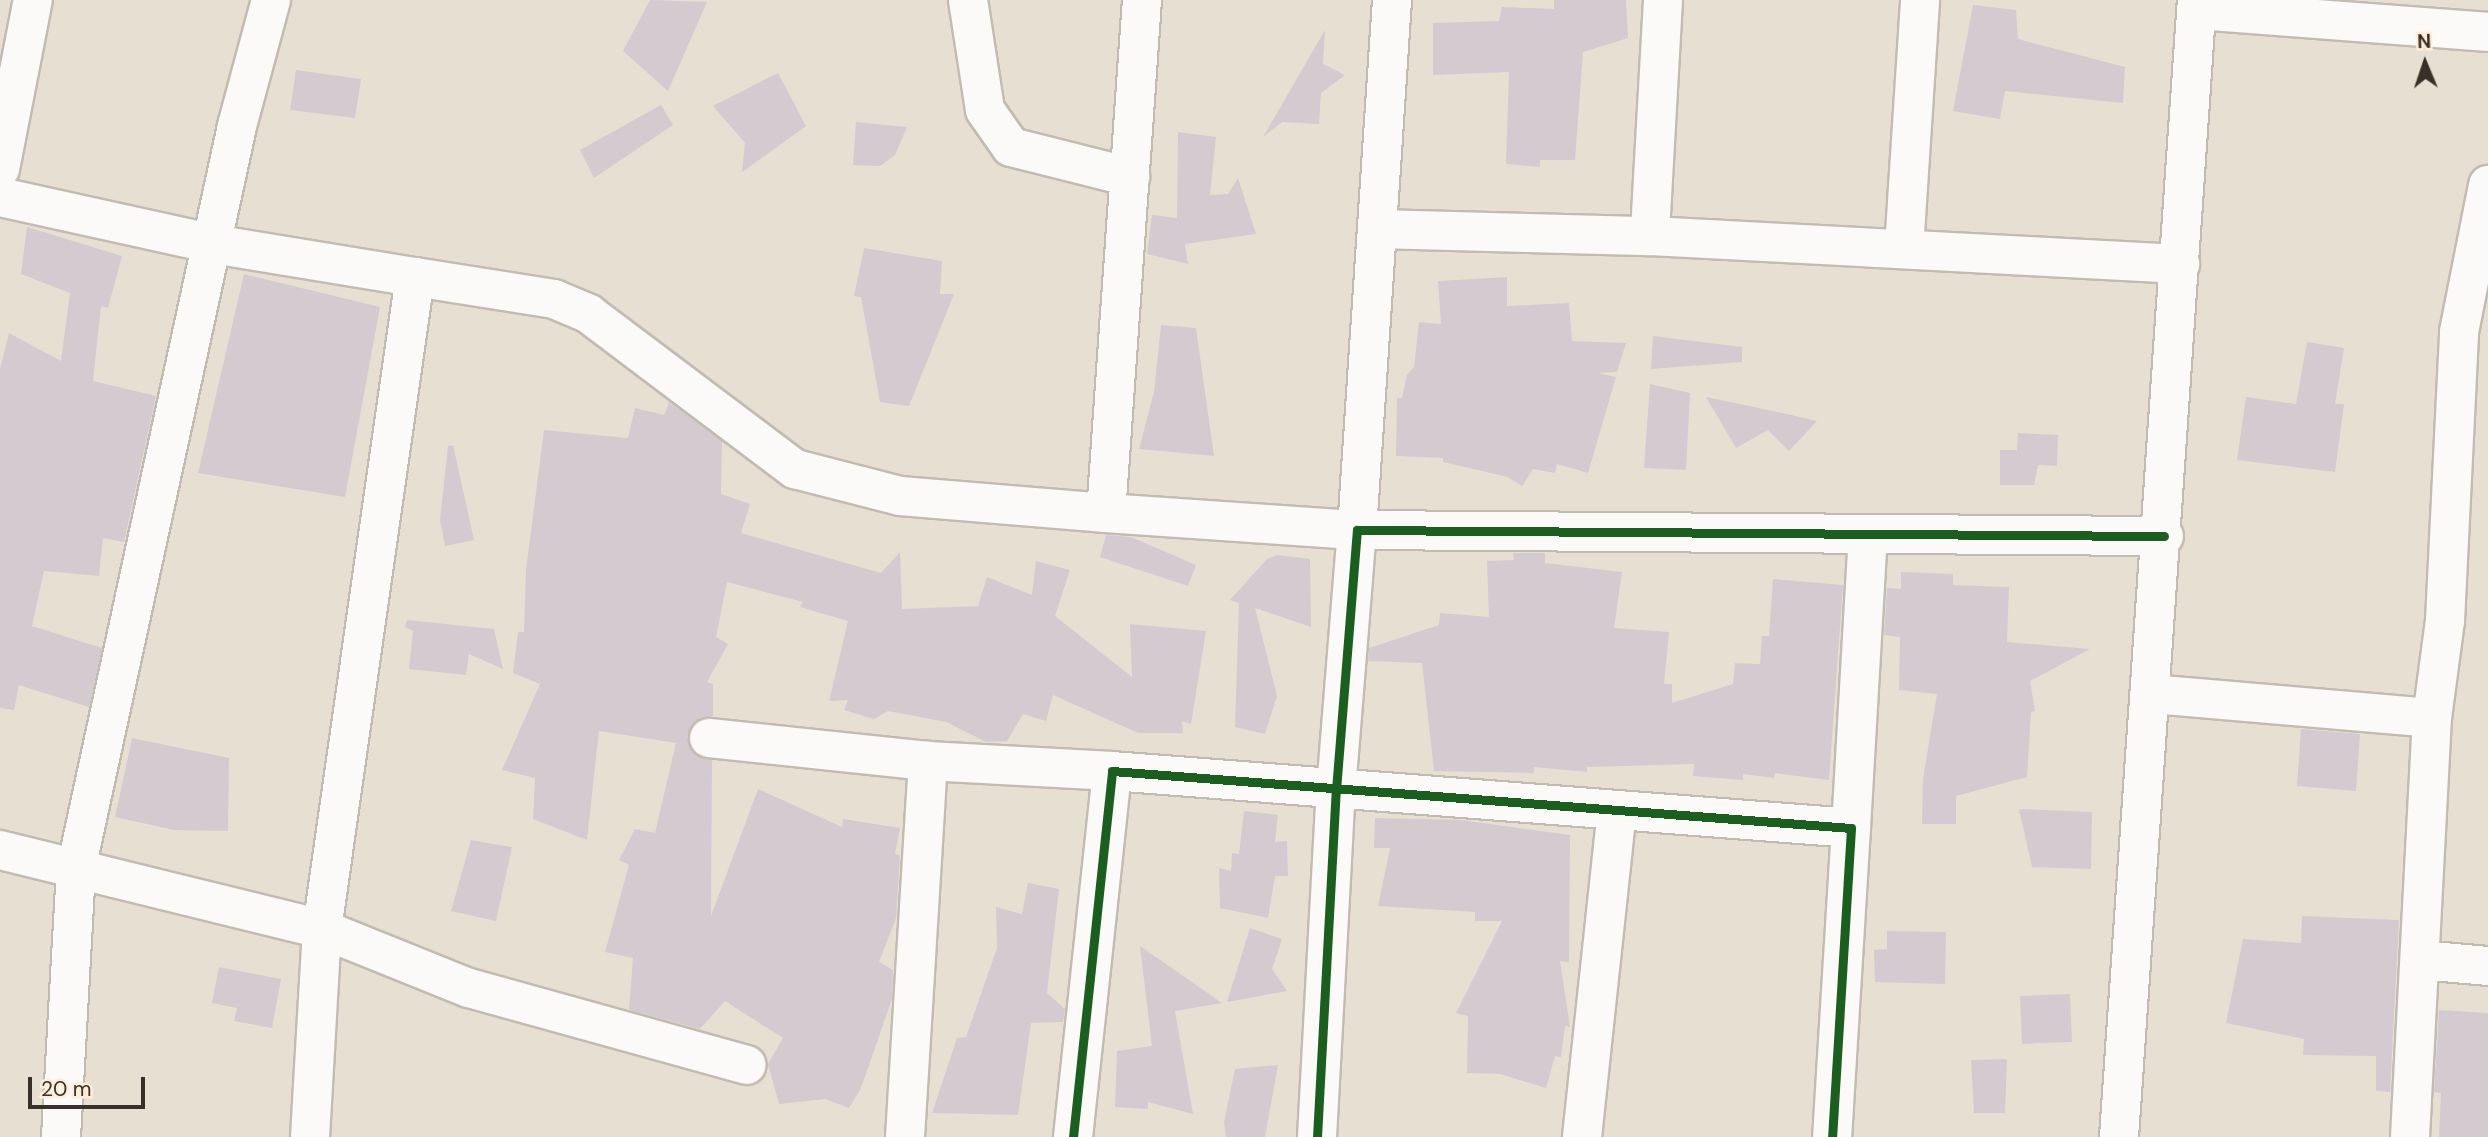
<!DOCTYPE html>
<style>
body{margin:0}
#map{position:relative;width:2488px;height:1137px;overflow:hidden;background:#e8dfd3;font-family:"DM Sans",sans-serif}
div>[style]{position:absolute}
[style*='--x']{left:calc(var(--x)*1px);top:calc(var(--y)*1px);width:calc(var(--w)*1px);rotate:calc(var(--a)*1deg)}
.building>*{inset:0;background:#d3cbd0}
.roads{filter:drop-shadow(2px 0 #c2bbb1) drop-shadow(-2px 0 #c2bbb1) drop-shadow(0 2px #c2bbb1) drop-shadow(0 -2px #c2bbb1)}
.minor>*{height:38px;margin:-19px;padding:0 19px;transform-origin:19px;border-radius:19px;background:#fcfaf8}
.tertiary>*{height:38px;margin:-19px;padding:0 19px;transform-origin:19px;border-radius:19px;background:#fcfaf8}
.cycleway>*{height:9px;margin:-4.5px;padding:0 4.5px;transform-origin:4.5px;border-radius:4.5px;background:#1b5e20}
span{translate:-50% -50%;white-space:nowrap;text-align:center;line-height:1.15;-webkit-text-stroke:5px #feedd8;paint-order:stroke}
.north{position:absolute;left:2390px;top:28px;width:70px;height:70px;-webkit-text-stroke:5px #feedd8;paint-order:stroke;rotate:358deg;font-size:19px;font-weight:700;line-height:28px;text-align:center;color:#373129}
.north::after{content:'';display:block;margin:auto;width:24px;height:32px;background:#373129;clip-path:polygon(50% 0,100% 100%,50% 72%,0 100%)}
.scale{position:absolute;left:28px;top:1077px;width:117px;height:32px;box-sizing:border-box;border:4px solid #373129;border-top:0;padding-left:9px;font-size:21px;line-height:24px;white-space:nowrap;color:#373129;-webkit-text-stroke:5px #feedd8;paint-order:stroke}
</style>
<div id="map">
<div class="building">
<div style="clip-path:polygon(650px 0,707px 2px,668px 91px,623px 51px)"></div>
<div style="clip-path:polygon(1554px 0,1626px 0,1628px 38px,1583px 52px,1575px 160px,1540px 160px,1540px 167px,1506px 164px,1509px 72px,1433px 75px,1433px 23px,1499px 21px,1502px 7px,1554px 9px)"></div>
<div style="clip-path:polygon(1973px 5px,2016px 10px,2018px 39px,2125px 67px,2123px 103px,2005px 91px,2000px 119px,1953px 111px)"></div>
<div style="clip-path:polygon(1325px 30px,1323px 64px,1345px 75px,1321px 93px,1319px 124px,1282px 122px,1263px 137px)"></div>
<div style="clip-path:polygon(296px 70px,361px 79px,355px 118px,290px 110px)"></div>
<div style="clip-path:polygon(778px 73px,806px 126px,742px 172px,745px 143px,713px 106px)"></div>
<div style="clip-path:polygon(661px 105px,673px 125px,594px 178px,580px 150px)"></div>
<div style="clip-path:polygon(856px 122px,907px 127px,895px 155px,880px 166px,853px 165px)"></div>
<div style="clip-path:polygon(1178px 132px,1216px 137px,1210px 195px,1228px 194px,1238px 178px,1256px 234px,1185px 244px,1188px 264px,1147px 254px,1152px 215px,1177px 218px)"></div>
<div style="clip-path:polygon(27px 227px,122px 256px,108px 308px,101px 306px,93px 381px,156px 396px,124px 542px,103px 538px,99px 576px,44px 571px,32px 626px,102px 648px,89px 707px,19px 685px,14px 710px,0 708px,0 369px,9px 333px,61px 361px,70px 293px,21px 274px)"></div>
<div style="clip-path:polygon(864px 248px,942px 261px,940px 294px,954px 294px,909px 406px,880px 402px,861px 297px,854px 296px)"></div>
<div style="clip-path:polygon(244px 274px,380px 307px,345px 497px,198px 473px)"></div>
<div style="clip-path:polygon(1507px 277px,1507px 306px,1569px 303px,1572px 341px,1626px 343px,1617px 372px,1598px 373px,1616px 377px,1588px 473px,1557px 464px,1555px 473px,1533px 469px,1522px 486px,1508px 477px,1443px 462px,1443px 458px,1396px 456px,1397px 398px,1402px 398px,1407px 375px,1414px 367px,1419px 322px,1441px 324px,1438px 281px)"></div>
<div style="clip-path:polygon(1161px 325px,1196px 328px,1214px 456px,1139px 449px,1154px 392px)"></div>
<div style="clip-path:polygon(1653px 336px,1742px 347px,1742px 362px,1651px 369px)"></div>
<div style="clip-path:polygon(2307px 342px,2344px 348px,2335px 404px,2344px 404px,2335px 472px,2237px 460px,2246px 397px,2296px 404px)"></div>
<div style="clip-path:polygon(1650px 384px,1690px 393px,1686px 470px,1644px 468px)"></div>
<div style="clip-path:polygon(1706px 397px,1787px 414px,1817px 421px,1789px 451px,1768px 430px,1736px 448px)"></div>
<div style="clip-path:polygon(669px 402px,722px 441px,721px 494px,750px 504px,741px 533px,881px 573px,900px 552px,902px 609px,978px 606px,987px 577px,1032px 595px,1036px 561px,1070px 570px,1055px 616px,1132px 677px,1130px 624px,1206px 631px,1191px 724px,1182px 721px,1183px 733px,1138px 733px,1053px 695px,1046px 721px,1023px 714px,1007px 741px,986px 742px,946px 722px,888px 711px,874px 719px,844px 710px,848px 700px,829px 701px,848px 621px,800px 607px,803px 602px,727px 582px,716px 637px,728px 644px,707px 682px,713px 684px,713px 716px,700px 718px,687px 736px,696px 755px,712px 760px,711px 916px,758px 789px,842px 827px,843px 819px,900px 828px,895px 854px,900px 855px,896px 918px,879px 962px,893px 970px,892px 999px,861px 1088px,849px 1108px,825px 1099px,779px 1104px,768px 1064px,783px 1038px,725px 1001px,700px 1029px,629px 1010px,633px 958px,605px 952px,629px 865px,619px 860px,635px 829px,655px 833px,676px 743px,599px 731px,587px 840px,533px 819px,535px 778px,502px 770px,540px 684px,513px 673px,518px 632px,524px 632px,526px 570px,544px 430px,628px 438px,635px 408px,664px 415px)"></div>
<div style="clip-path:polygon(2018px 433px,2058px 435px,2057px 466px,2038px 465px,2034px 485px,2000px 485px,2000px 450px,2017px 450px)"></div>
<div style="clip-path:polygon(453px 445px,474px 540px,445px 546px,440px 520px,448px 446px)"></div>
<div style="clip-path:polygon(1106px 535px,1131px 537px,1196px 565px,1188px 586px,1100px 557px)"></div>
<div style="clip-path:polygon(1513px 553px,1545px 553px,1545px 563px,1622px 572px,1614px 628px,1669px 632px,1664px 684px,1672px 684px,1672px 703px,1733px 684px,1735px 663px,1760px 664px,1762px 636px,1769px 636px,1773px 579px,1843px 585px,1829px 780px,1775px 773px,1774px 778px,1743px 774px,1743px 780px,1693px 776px,1694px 764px,1587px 767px,1587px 772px,1534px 767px,1534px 773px,1434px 771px,1422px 663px,1368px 661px,1369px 648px,1439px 625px,1440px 613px,1489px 617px,1487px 561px,1514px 560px)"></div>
<div style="clip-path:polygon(1278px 555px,1310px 559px,1311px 627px,1255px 608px,1277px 696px,1265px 734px,1235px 727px,1239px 603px,1230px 600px,1267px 559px)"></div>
<div style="clip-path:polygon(1901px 572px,1953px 574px,1953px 585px,2009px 587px,2007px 642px,2090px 649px,2030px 681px,2035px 711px,2031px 712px,2027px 777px,1956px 796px,1956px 824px,1922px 824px,1923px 779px,1937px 694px,1899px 690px,1900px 637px,1884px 635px,1887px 588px,1901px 589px)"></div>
<div style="clip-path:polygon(407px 620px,494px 629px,503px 669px,469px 654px,466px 675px,409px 669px,413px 631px,405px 627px)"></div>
<div style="clip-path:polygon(2301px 729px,2360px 734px,2356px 791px,2297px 786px)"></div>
<div style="clip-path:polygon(132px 738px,229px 758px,228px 831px,174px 830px,115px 817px)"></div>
<div style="clip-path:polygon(2019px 809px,2092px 812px,2091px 869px,2032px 867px)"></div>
<div style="clip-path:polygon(1244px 811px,1278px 815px,1275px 842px,1287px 841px,1288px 876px,1275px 876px,1268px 918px,1220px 908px,1219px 868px,1231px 871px,1232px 853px,1239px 854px)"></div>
<div style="clip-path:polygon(1375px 818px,1461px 820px,1570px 835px,1569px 962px,1560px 961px,1570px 1027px,1565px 1026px,1561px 1057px,1555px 1056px,1546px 1088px,1500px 1074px,1467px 1073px,1468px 1016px,1456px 1013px,1502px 921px,1475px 921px,1475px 912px,1378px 906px,1390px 848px,1374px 848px)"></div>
<div style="clip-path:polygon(471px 840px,512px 847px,496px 921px,451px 911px)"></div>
<div style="clip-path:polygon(1028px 883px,1059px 889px,1047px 993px,1065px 1009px,1063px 1022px,1031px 1023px,1018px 1115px,932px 1113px,957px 1038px,966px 1037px,997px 948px,996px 907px,1022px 914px)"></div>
<div style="clip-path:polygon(2302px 916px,2399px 920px,2390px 1092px,2376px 1091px,2376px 1056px,2303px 1055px,2304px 1039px,2226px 1023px,2243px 939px,2301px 943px)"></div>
<div style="clip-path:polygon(1250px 928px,1282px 939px,1272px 969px,1287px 991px,1227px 1002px)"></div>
<div style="clip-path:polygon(1887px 931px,1946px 932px,1945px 984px,1875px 982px,1874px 950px,1887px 949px)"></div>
<div style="clip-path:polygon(1140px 946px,1222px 1003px,1175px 1011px,1193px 1114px,1148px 1102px,1148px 1109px,1115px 1107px,1117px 1051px,1152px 1046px)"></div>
<div style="clip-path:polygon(219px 967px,281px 979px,272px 1028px,234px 1021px,237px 1008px,212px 1003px)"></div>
<div style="clip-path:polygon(2070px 994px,2072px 1042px,2022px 1044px,2020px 996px)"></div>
<div style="clip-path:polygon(2439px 1010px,2488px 1013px,2488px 1137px,2439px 1137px,2441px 1093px,2434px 1092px)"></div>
<div style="clip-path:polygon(2007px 1059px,2005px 1113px,1974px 1113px,1971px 1060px)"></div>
<div style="clip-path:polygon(1278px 1065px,1265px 1137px,1226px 1137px,1224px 1122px,1235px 1069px)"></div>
</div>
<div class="roads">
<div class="minor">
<div style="--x:968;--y:0;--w:111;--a:81.2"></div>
<div style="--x:985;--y:110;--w:45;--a:54.9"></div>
<div style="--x:1011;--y:147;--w:123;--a:14.1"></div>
<div style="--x:1142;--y:0;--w:514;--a:94.01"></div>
<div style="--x:1106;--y:513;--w:252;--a:3.9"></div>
<div style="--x:1357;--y:530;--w:531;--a:-86.22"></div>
<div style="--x:1663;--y:0;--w:236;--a:93.2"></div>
<div style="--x:1650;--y:236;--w:531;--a:3.02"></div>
<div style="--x:2197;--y:10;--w:292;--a:4.3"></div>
<div style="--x:0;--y:169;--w:172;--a:-79"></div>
<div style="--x:0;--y:197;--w:218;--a:12.4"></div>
<div style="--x:213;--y:244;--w:205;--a:9.3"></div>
<div style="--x:415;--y:277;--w:659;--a:98.12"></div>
<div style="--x:322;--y:929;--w:208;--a:93.3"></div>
<div style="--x:1377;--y:229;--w:273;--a:1.5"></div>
<div style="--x:1904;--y:249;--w:250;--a:-86.3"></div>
<div style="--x:415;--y:277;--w:141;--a:9"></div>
<div style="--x:554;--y:299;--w:38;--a:23"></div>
<div style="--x:589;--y:314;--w:258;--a:37"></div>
<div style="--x:795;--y:469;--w:108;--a:14.4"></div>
<div style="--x:900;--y:496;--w:207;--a:4.7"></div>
<div style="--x:2152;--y:694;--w:281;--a:4.9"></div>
<div style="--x:709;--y:738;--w:220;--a:6"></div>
<div style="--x:1851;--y:828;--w:294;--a:-86.7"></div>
<div style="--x:0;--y:850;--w:332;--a:13.8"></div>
<div style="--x:322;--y:929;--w:158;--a:21.9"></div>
<div style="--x:469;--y:988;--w:288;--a:15.5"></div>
<div style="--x:2421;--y:960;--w:67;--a:5.1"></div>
<div style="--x:61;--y:1137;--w:268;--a:-86.8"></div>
<div style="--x:76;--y:869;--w:760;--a:-77.77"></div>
<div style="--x:237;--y:126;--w:131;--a:-74.9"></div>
<div style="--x:905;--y:1137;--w:377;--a:-86.5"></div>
<div style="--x:928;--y:761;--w:184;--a:3.1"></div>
<div style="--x:1073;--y:1137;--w:368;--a:-83.9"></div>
<div style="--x:1112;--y:771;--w:741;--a:4.41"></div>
<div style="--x:1851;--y:828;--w:310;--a:93.5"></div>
<div style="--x:1317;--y:1137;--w:348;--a:-86.9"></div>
<div style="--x:1336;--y:790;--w:261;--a:-85.4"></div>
<div style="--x:1357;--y:530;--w:807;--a:0.43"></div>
<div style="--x:1582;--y:1137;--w:328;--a:-83.9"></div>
<div style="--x:2410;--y:1137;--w:420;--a:-87"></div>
<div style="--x:2432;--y:718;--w:98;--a:-82.4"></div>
<div style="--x:2445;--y:621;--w:289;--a:-87.2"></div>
<div style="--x:2459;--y:332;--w:150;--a:-78.8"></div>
</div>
<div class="tertiary">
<div style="--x:2119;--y:1137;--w:1140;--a:-86.08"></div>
</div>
</div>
<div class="cycleway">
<div style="--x:1073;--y:1137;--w:368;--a:-83.9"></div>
<div style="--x:1112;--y:771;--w:741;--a:4.41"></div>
<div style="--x:1851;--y:828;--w:310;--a:93.5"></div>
<div style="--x:1317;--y:1137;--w:348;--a:-86.9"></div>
<div style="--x:1336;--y:790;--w:261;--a:-85.4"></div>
<div style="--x:1357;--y:530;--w:807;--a:0.43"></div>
</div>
<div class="north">N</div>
<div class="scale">20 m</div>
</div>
